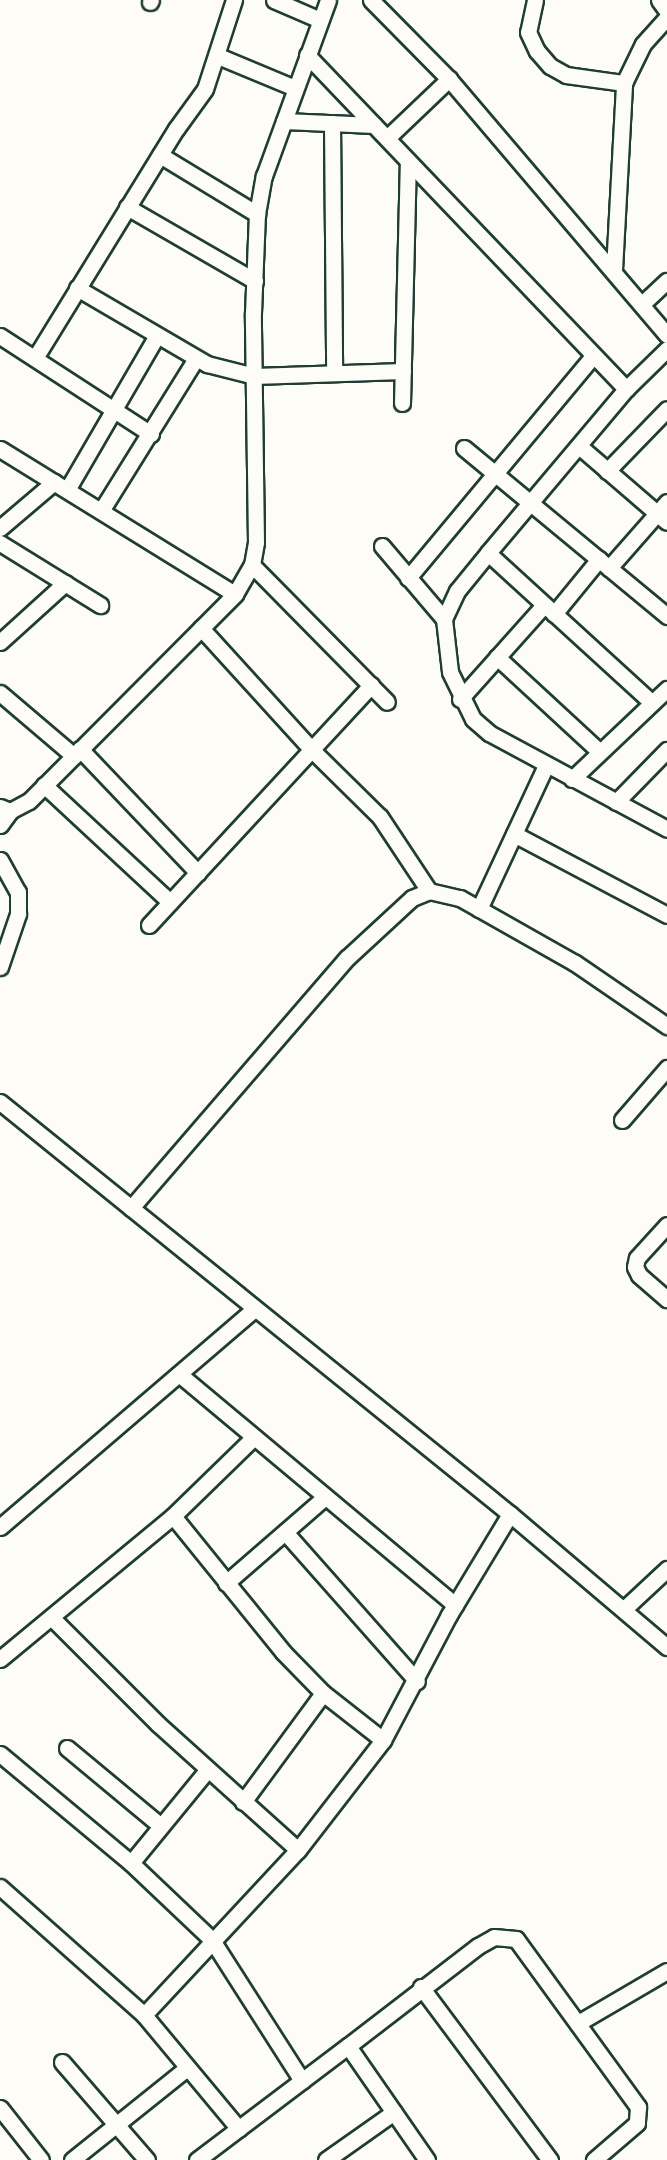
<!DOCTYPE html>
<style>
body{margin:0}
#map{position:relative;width:667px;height:2160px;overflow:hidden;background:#fdfcf7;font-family:"Indie Flower",sans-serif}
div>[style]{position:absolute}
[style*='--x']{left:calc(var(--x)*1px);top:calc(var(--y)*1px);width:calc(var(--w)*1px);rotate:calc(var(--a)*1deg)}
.roads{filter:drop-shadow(2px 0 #1f3d34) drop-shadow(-2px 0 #1f3d34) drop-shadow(0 2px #1f3d34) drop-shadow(0 -2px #1f3d34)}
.street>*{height:15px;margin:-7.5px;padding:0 7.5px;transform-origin:7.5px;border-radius:7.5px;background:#fdfcf7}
span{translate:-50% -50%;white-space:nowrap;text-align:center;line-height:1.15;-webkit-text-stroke:4.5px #fdfcf7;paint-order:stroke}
</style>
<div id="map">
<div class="roads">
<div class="street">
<div style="--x:274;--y:0;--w:50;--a:23.5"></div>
<div style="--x:371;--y:0;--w:111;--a:45.4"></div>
<div style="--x:449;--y:79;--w:336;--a:49.6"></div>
<div style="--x:535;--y:0;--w:33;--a:102"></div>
<div style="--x:528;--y:32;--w:21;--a:65"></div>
<div style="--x:537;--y:51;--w:20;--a:49"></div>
<div style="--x:550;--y:66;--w:18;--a:29"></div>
<div style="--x:566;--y:75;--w:59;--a:7.9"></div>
<div style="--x:659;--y:0;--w:14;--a:54"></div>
<div style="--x:150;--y:2;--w:2;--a:-63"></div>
<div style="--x:307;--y:55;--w:462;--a:46.3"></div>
<div style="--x:218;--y:56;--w:83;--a:22.6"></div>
<div style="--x:284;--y:121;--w:90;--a:2.5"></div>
<div style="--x:332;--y:123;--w:250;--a:89.5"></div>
<div style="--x:387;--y:138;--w:86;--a:-43.6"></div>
<div style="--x:160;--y:155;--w:114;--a:31.3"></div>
<div style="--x:127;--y:207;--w:148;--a:30"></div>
<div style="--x:614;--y:270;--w:187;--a:-86.9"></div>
<div style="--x:624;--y:83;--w:43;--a:-64"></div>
<div style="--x:643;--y:44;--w:36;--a:-48"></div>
<div style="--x:77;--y:288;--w:151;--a:30.3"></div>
<div style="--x:207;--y:364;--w:49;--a:14.3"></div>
<div style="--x:254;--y:376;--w:149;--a:-1.9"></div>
<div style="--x:642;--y:304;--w:34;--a:-43"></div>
<div style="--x:0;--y:336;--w:180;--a:33"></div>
<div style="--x:667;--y:349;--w:57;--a:135.7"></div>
<div style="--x:626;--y:389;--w:214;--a:130.1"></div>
<div style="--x:488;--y:553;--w:49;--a:129.2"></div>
<div style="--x:457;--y:591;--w:31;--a:115"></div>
<div style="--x:444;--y:619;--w:53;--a:83.5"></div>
<div style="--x:450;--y:672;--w:52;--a:63.9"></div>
<div style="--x:473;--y:719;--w:21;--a:41"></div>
<div style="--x:489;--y:733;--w:202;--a:28.3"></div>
<div style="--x:35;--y:358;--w:269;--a:-58.4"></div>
<div style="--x:176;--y:129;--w:49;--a:-54.1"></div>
<div style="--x:205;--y:89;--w:94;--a:-72"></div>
<div style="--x:402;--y:403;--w:242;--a:-88.6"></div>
<div style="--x:579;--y:446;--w:116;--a:40.8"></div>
<div style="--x:464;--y:448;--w:264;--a:39.6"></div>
<div style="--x:0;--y:449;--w:276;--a:31.7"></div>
<div style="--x:607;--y:471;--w:86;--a:-45.9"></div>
<div style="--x:67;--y:490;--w:177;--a:-59.8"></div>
<div style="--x:101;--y:511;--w:178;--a:-58.1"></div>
<div style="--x:0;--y:528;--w:71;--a:-40.4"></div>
<div style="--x:0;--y:543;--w:118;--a:31.8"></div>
<div style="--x:382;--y:546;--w:96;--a:49.7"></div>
<div style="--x:488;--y:553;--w:222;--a:42.4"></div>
<div style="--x:252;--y:565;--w:192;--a:45.4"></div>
<div style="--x:609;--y:568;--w:88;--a:-48.7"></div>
<div style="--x:408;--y:578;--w:288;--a:-50.2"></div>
<div style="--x:554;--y:614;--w:71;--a:-50.7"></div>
<div style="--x:201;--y:628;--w:166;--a:47.7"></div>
<div style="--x:313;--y:751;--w:94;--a:44.6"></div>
<div style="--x:380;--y:817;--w:89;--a:56.5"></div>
<div style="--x:0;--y:642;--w:88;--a:-42.2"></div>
<div style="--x:497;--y:657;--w:140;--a:42.7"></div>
<div style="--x:0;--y:693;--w:97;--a:40.4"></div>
<div style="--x:460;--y:699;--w:126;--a:-48.2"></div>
<div style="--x:80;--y:749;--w:171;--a:46.4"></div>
<div style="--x:572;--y:779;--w:131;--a:-43.5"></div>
<div style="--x:44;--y:785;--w:172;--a:42.9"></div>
<div style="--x:616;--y:802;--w:73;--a:-45.6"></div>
<div style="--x:0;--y:807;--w:11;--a:22"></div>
<div style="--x:10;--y:811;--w:21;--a:-28"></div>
<div style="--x:29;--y:801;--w:292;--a:-45.1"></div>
<div style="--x:235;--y:594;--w:34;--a:-60"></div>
<div style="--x:252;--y:565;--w:23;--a:-80"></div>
<div style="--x:256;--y:542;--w:229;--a:-90.8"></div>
<div style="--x:253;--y:313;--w:99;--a:-87.7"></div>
<div style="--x:257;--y:214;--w:39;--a:-80"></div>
<div style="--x:264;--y:176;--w:187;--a:-70"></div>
<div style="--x:0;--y:825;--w:17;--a:-54"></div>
<div style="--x:514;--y:834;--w:173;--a:27.9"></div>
<div style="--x:0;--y:860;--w:37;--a:61"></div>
<div style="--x:18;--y:892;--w:22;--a:90"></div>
<div style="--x:18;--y:914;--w:56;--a:108.8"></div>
<div style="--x:479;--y:909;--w:159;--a:-65"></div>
<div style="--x:149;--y:925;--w:327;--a:-47.2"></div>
<div style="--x:0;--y:1102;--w:656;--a:38.93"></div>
<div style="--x:510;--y:1514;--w:206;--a:40.3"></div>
<div style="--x:622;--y:1120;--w:69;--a:-49.1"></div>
<div style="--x:131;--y:1208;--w:330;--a:-49.2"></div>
<div style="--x:347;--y:958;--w:88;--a:-42.7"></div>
<div style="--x:412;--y:898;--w:18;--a:-22"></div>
<div style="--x:429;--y:891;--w:32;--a:13"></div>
<div style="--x:460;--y:898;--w:132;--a:29.5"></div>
<div style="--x:575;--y:963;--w:112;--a:34.4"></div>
<div style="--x:667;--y:1225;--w:45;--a:132.3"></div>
<div style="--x:637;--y:1258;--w:9;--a:103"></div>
<div style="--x:635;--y:1267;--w:9;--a:63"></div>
<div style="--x:639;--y:1275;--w:37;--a:41"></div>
<div style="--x:179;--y:1374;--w:360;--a:39.9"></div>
<div style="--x:173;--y:1516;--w:175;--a:51"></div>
<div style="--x:283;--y:1652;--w:57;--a:45.7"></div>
<div style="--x:323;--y:1693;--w:76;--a:38.1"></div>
<div style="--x:0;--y:1527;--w:335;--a:-40.6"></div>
<div style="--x:285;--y:1532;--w:199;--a:48.5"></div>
<div style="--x:226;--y:1583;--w:131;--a:-41"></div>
<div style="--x:624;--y:1609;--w:59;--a:-42.9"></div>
<div style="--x:51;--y:1617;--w:151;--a:45"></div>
<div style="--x:158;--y:1724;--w:188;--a:42"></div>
<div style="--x:0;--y:1659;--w:224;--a:-39.6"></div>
<div style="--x:173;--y:1516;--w:112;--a:-44.3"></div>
<div style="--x:67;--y:1748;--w:122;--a:39.7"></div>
<div style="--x:0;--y:1754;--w:170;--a:39.8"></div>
<div style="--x:131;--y:1863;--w:112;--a:43.5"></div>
<div style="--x:212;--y:1940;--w:167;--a:57.4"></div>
<div style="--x:243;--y:1802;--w:135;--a:-53.7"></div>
<div style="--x:131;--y:1863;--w:120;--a:-50.7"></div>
<div style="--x:0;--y:1887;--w:193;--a:41.6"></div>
<div style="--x:144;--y:2015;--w:148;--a:50.2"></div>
<div style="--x:421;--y:1987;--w:216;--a:53.3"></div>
<div style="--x:144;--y:2015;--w:226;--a:-47"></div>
<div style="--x:298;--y:1850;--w:139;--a:-52.3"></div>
<div style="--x:383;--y:1740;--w:141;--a:-62.2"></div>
<div style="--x:449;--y:1615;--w:118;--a:-58.9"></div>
<div style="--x:578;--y:2023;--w:103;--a:-30.3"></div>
<div style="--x:348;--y:2046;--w:164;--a:-37.6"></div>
<div style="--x:478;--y:1946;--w:18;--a:-29"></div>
<div style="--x:494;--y:1937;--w:22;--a:5"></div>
<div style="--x:516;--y:1939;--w:208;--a:54"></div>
<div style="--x:638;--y:2107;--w:16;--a:94"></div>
<div style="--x:637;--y:2123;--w:57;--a:139.3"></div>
<div style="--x:62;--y:2062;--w:130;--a:49.1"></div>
<div style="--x:0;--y:2108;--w:66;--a:51.7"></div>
<div style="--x:72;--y:2160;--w:147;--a:-38.7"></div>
<div style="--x:197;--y:2160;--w:189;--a:-37.1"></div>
<div style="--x:348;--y:2046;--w:139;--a:55.3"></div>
<div style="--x:326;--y:2160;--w:83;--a:-35.2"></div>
</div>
</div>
</div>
